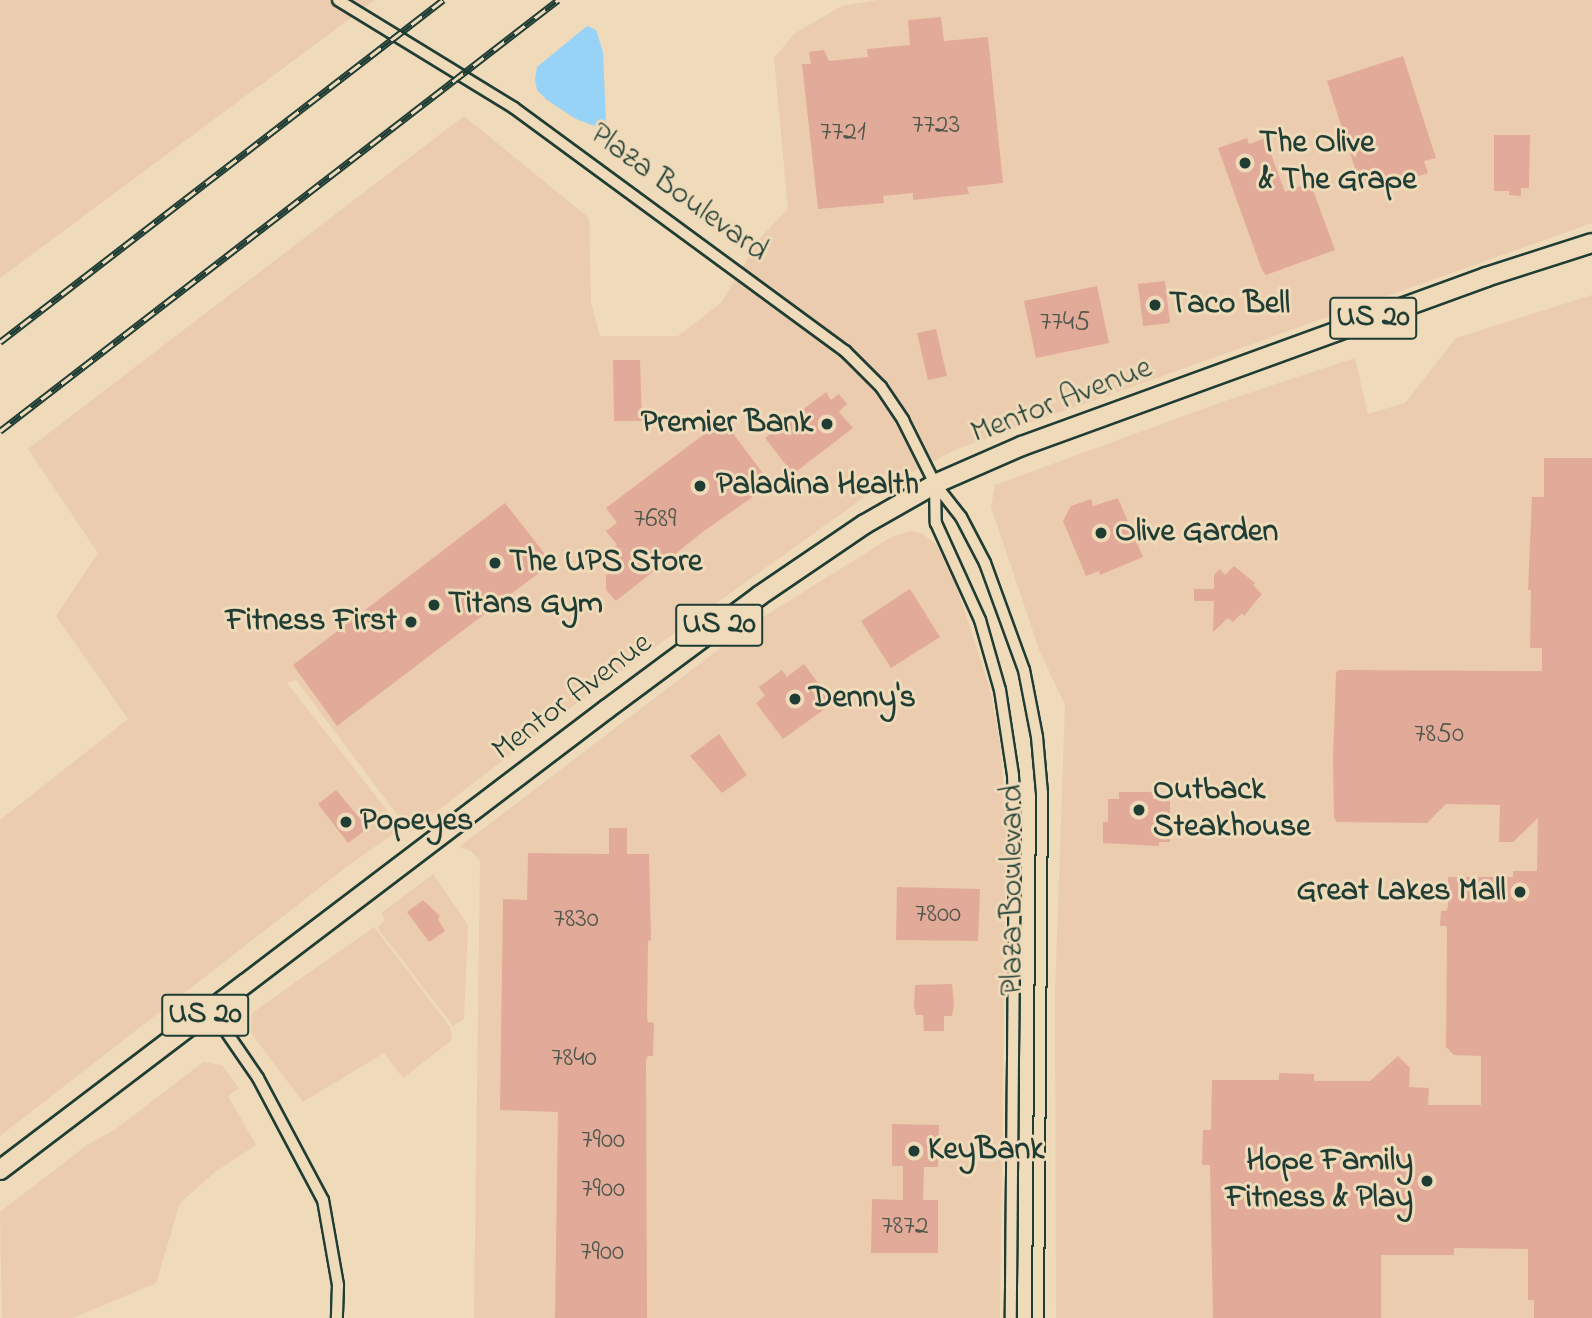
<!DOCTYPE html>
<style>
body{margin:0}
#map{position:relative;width:1592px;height:1318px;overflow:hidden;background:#efdab9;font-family:"Indie Flower",sans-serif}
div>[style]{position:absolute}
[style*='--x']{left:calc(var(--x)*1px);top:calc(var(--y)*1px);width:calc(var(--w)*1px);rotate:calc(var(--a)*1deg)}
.built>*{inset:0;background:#ebccaf}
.water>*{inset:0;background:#96d3f7}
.building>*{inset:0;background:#e2ab99}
.roads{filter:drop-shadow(2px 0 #1f3d34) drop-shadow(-2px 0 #1f3d34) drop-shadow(0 2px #1f3d34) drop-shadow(0 -2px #1f3d34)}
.street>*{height:10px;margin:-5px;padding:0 5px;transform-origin:5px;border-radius:5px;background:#efdab9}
.primary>*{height:18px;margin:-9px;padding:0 9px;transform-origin:9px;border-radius:9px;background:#efdab9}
.rail>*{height:7px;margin-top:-3.5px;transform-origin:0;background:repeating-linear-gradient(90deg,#efdab9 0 13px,#1f3d34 0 26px);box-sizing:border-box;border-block:2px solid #1f3d34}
.dots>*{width:19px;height:19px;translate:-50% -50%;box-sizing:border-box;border:4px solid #efdab9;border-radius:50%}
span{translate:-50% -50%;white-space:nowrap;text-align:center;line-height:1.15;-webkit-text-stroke:6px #efdab9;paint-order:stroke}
.number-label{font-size:28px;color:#50584d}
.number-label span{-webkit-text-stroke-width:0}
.shield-label span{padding:2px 5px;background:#efdab9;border:2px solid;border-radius:5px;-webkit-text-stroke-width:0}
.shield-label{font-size:30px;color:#1f3d34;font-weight:700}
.poi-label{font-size:32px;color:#1f3d34;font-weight:700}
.left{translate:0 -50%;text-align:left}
.right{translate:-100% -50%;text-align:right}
.street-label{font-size:32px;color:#1f3d34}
</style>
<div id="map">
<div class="built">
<div style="clip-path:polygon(0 0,375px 0,0 278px)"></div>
<div style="clip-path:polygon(878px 0,1592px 0,1592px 223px,957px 449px,869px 494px,581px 700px,410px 832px,296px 680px,287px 683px,386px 809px,395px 833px,349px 865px,0 1136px,0 820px,128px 719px,56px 616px,98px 553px,28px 449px,464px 116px,589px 218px,591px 302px,600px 336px,678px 336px,721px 303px,761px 237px,788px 209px,774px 58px,795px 33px,842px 6px)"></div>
<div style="clip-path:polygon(1592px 295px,1592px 1318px,1056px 1318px,1055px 994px,1065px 705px,1040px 652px,991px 507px,995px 485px,1225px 401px,1355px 358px,1368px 414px,1405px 403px,1456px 338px)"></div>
<div style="clip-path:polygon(911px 531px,921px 533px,936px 544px,956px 585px,990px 689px,1000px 743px,1006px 819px,1000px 1318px,474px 1318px,480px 861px,471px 851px,459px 847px,752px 624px,893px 536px)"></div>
<div style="clip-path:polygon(433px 874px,468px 925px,464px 1019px,453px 1026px,377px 927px,385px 921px,381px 913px)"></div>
<div style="clip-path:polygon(374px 927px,450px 1027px,452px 1040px,403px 1078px,384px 1053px,303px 1102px,251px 1033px,252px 1013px)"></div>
<div style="clip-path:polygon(203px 1062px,222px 1065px,239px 1088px,228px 1096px,256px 1145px,215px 1172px,180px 1203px,156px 1283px,73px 1318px,2px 1318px,0 1212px,87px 1145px,116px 1129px)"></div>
</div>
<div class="water">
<div style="clip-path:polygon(587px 26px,596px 30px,603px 52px,606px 123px,603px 129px,576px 119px,547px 100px,537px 90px,535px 79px,537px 67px)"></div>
</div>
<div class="building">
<div style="clip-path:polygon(941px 17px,944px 41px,988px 37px,1003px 183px,967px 187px,969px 194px,913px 200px,913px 193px,883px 196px,884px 203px,818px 209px,802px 64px,811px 64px,809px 52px,824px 50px,829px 61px,868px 57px,867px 49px,910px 45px,908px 20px)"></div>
<div style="clip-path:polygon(1403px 56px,1436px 158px,1424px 161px,1428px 173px,1375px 190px,1372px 180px,1360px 184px,1327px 81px)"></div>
<div style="clip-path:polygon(1494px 135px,1530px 135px,1529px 188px,1521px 188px,1521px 196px,1509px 195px,1509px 191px,1494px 191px)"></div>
<div style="clip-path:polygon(1247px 138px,1249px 144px,1265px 138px,1285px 192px,1310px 182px,1335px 250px,1266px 275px,1262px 270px,1218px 148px)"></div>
<div style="clip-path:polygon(1165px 281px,1170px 323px,1143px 326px,1138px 284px)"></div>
<div style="clip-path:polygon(1097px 286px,1109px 343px,1036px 358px,1024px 301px)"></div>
<div style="clip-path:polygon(936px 329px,947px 376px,928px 380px,917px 333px)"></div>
<div style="clip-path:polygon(613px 360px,640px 360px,642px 421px,614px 421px)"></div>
<div style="clip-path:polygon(826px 392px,831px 400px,839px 394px,847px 404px,839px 412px,853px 428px,793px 474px,765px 438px)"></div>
<div style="clip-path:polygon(723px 420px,771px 484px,704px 531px,616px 601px,606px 590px,606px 575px,617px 567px,606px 553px,617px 545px,606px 531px,617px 523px,606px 508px)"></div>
<div style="clip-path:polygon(1544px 458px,1592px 458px,1592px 1318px,1534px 1318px,1534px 1300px,1528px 1300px,1528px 1249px,1454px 1248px,1454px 1255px,1381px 1255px,1381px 1318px,1213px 1318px,1210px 1165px,1202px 1165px,1203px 1130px,1211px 1130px,1212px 1080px,1279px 1080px,1279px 1073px,1314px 1074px,1314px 1081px,1370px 1081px,1398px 1056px,1410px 1068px,1409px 1087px,1429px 1088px,1428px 1105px,1481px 1105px,1481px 1056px,1454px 1055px,1446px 1047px,1447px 930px,1446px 926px,1440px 926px,1441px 911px,1446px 911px,1448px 907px,1448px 877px,1513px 877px,1513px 871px,1537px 871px,1538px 818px,1513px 842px,1499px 842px,1500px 805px,1446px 804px,1427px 823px,1337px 822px,1334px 818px,1333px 758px,1336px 673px,1339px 670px,1542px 671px,1542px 648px,1530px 648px,1531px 590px,1528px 590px,1532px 497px,1544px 497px)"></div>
<div style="clip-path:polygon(1118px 498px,1143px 557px,1100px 575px,1099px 571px,1086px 576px,1063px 521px,1071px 506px,1091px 499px,1093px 506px)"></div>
<div style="clip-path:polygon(505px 503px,552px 563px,337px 726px,293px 665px)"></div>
<div style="clip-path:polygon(1234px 566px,1255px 583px,1253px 585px,1262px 594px,1244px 616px,1242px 613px,1233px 622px,1228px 618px,1213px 632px,1214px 601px,1194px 601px,1194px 589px,1214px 589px,1214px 575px,1220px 569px,1225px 575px)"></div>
<div style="clip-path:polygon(910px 589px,940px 637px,891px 668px,861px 621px)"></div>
<div style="clip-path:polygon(804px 664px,833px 703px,783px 739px,756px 703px,765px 696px,759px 687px,782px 670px,787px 677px)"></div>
<div style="clip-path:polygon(719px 734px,747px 775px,722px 793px,690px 756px)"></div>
<div style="clip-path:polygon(336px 790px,368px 828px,348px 843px,318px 804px)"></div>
<div style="clip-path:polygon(1119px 792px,1153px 792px,1153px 799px,1170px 799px,1170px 842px,1159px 842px,1159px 846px,1103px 843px,1103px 822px,1108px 822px,1108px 799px,1119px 799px)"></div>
<div style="clip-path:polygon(609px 828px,627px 828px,627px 854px,649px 854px,651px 940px,648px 941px,647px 1016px,648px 1022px,654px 1023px,653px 1056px,648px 1056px,646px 1061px,647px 1318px,555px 1318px,558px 1112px,500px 1110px,503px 899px,527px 900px,528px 853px,609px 854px)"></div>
<div style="clip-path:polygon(897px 887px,980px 889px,978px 941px,896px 940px)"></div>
<div style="clip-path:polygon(423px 900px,440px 916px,438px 919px,445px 931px,429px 942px,407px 912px)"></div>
<div style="clip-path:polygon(952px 984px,954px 1006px,952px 1016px,944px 1016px,944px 1031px,924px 1031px,923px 1015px,916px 1015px,914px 1007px,915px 985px)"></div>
<div style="clip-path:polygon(892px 1124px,939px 1125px,938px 1167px,924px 1167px,923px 1200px,938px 1200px,938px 1253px,871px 1253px,872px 1199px,903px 1200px,903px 1166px,892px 1166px)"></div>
</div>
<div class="roads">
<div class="street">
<div style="--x:338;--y:0;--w:206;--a:31.5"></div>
<div style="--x:514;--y:108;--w:411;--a:36.3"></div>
<div style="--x:845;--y:351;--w:51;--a:45"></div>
<div style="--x:881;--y:387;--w:40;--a:56"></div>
<div style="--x:903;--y:420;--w:72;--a:63.4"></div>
<div style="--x:935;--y:484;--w:42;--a:51.8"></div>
<div style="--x:961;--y:517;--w:52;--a:62.4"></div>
<div style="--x:985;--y:563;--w:114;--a:70"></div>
<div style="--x:1024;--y:670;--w:68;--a:79"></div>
<div style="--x:1037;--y:737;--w:56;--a:84.9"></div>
<div style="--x:1042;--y:793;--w:525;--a:90.44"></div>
<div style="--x:935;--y:484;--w:39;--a:89"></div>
<div style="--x:936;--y:523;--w:107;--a:65.6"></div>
<div style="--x:980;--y:620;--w:73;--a:74.1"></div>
<div style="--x:1000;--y:690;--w:86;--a:81.3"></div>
<div style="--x:1013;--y:775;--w:55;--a:87.9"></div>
<div style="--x:1015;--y:830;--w:488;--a:90.5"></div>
<div style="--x:212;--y:1011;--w:81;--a:55.5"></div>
<div style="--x:258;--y:1078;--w:138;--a:62"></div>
<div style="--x:323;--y:1200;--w:86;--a:80"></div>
<div style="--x:338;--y:1285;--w:33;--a:92"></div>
</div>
<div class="primary">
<div style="--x:0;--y:1170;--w:762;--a:-37.22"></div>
<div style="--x:607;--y:709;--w:189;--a:-36.6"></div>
<div style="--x:759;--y:596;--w:128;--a:-34.2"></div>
<div style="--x:865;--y:524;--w:81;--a:-29.7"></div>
<div style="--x:935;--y:484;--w:95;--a:-23.6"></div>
<div style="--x:1022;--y:446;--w:494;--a:-20"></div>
<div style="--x:1486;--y:277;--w:111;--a:-17.8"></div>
</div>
</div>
<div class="rail">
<div style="--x:0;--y:342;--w:560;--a:-37.67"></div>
<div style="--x:0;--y:431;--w:705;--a:-37.68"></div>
</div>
<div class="dots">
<div style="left:1245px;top:163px;background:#1f3d34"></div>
<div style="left:1155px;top:305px;background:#1f3d34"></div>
<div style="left:827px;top:424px;background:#1f3d34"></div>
<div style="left:700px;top:486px;background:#1f3d34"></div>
<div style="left:1101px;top:533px;background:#1f3d34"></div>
<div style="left:495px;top:563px;background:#1f3d34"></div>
<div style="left:434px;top:605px;background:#1f3d34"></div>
<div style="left:411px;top:622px;background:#1f3d34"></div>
<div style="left:795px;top:699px;background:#1f3d34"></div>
<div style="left:1139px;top:810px;background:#1f3d34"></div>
<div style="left:346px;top:822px;background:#1f3d34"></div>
<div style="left:1520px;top:892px;background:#1f3d34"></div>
<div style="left:914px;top:1151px;background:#1f3d34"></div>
<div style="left:1427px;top:1181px;background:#1f3d34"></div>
</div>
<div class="number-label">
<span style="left:936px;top:126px">7723</span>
<span style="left:843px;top:133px">7721</span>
<span style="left:1065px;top:323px">7745</span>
<span style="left:655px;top:520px">7689</span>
<span style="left:1439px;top:735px">7850</span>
<span style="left:938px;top:915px">7800</span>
<span style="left:576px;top:920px">7830</span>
<span style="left:574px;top:1059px">7840</span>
<span style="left:603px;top:1141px">7900</span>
<span style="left:603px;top:1190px">7900</span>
<span style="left:905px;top:1227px">7872</span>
<span style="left:602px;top:1253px">7900</span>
</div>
<div class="shield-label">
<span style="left:1373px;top:318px">US 20</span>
<span style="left:719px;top:625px">US 20</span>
<span style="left:205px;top:1015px">US 20</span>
</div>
<div class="poi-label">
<span class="left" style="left:1259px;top:163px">The Olive<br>&amp; The Grape</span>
<span class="left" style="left:1169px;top:305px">Taco Bell</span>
<span class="right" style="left:813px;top:424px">Premier Bank</span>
<span class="left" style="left:716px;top:486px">Paladina Health</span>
<span class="left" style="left:1115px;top:533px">Olive Garden</span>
<span class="left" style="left:509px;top:563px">The UPS Store</span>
<span class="left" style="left:448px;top:605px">Titans Gym</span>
<span class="right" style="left:397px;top:622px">Fitness First</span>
<span class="left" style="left:809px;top:699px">Denny's</span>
<span class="left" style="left:1153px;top:810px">Outback<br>Steakhouse</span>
<span class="left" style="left:360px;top:822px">Popeyes</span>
<span class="right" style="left:1506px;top:892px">Great Lakes Mall</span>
<span class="left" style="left:928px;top:1151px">KeyBank</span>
<span class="right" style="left:1413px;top:1181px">Hope Family<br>Fitness &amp; Play</span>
</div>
<div class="street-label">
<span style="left:678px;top:194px;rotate:36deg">Plaza Boulevard</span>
<span style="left:1062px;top:402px;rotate:-21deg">Mentor Avenue</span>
<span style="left:573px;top:698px;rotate:-37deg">Mentor Avenue</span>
<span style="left:1014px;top:890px;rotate:-90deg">Plaza Boulevard</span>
</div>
</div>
